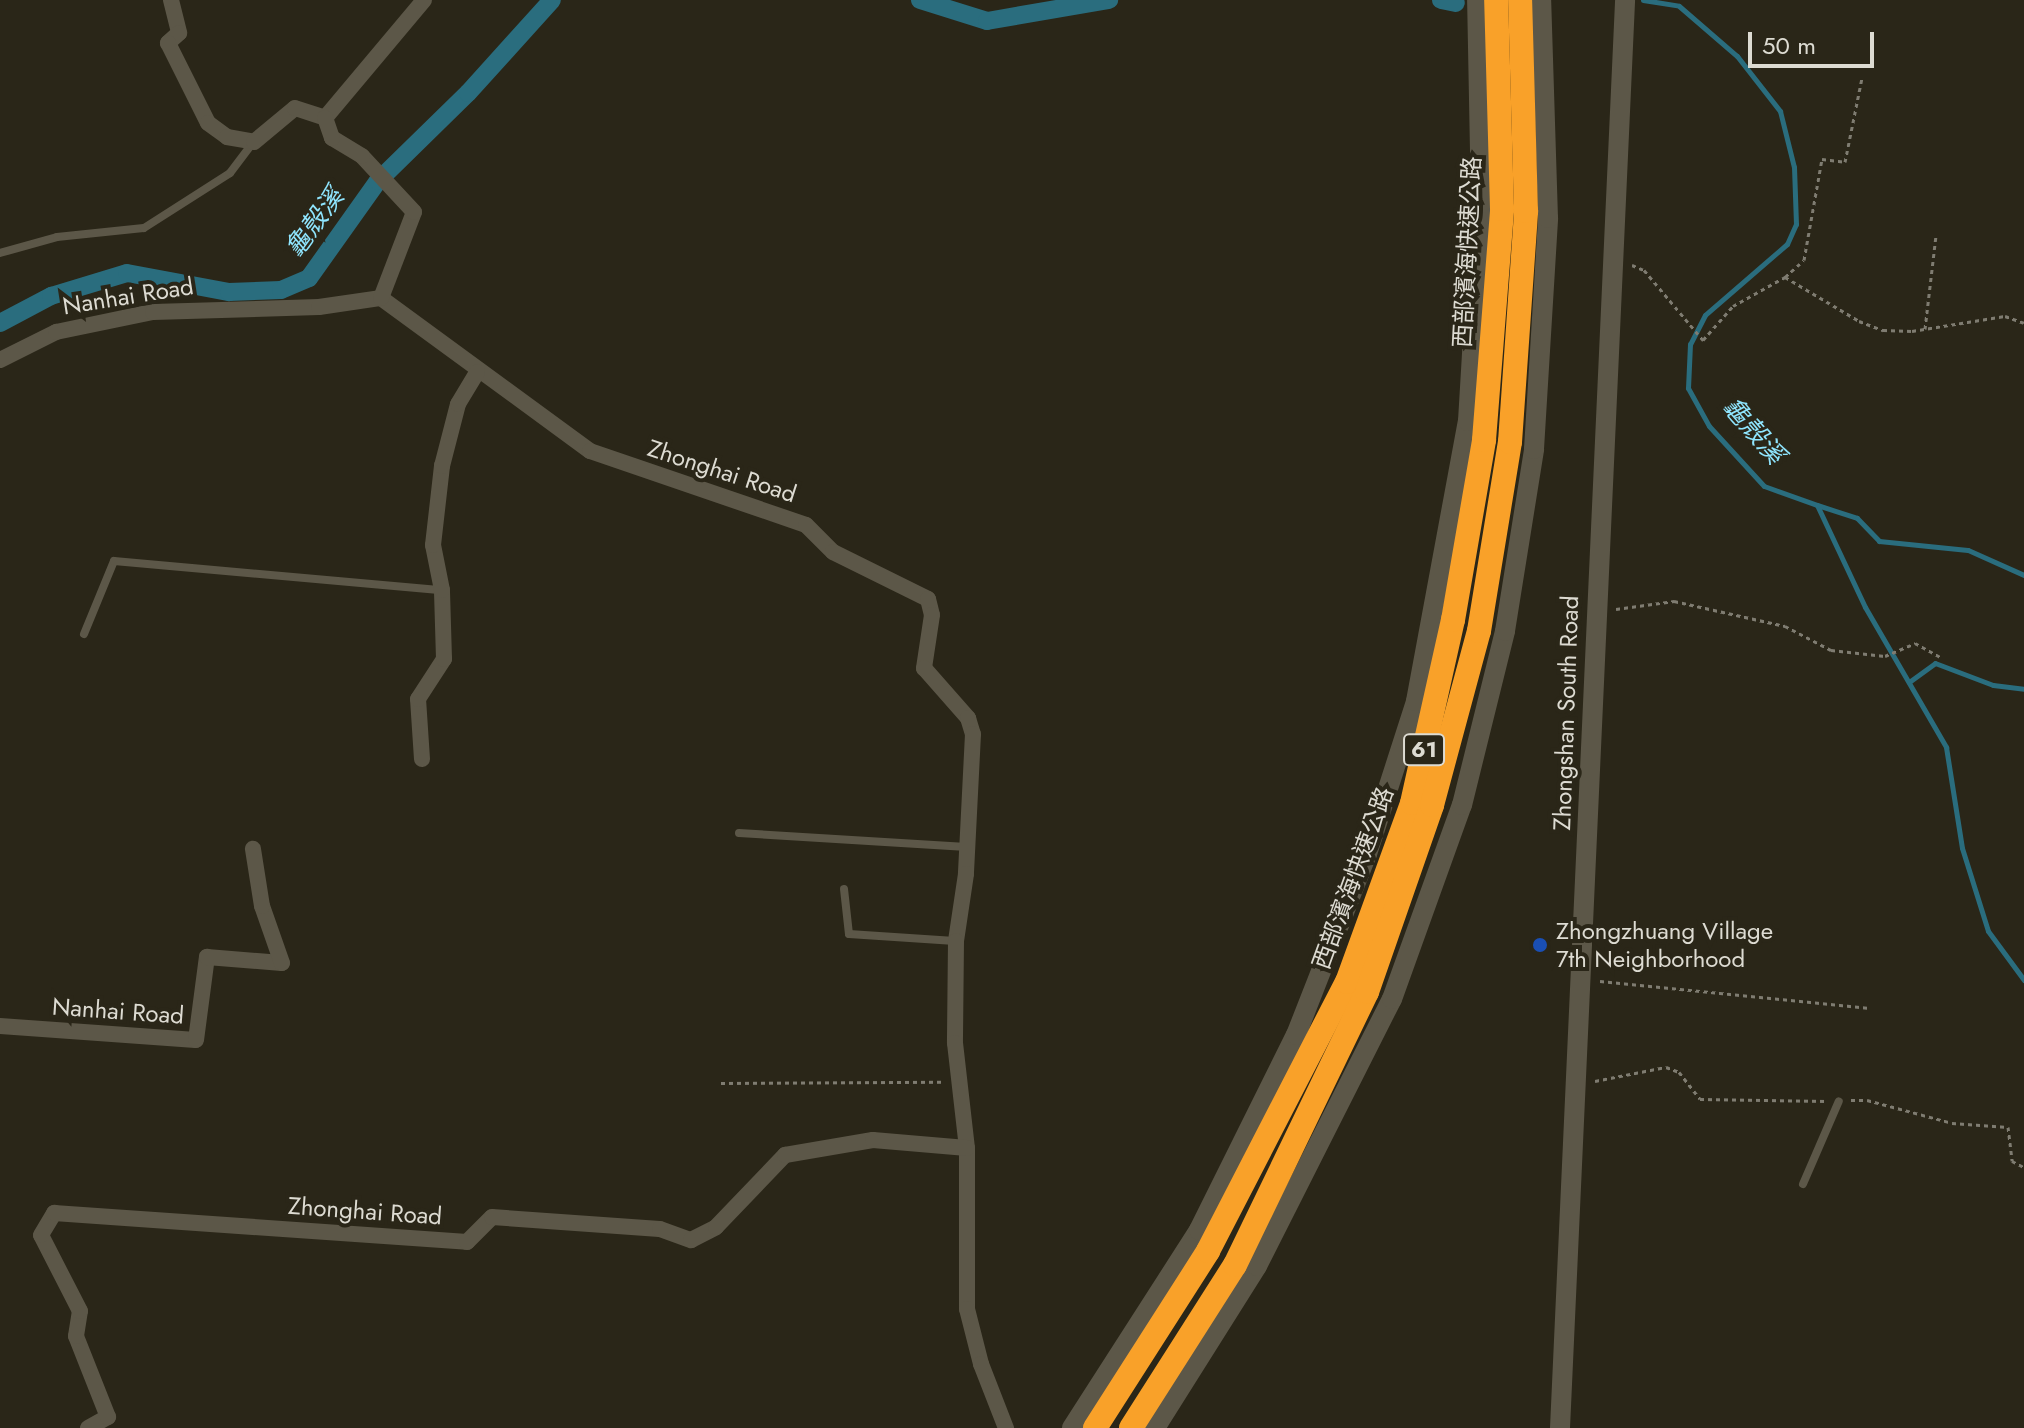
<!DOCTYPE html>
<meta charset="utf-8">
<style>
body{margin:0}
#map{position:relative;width:2024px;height:1428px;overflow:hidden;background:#2a2618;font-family:Jost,"Noto Sans TC",sans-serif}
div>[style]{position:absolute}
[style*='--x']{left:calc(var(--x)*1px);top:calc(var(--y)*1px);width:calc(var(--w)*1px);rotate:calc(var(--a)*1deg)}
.stream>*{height:5px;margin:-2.5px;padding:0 2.5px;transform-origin:2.5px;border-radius:2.5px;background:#2a6d7e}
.canal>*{height:18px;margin:-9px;padding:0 9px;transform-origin:9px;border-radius:9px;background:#2a6d7e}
.path>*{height:3px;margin-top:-1.5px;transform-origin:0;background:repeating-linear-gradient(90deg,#7f7c71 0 4px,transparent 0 8px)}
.lane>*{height:8px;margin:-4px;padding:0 4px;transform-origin:4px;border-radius:4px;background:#5c5748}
.street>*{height:16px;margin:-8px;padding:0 8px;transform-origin:8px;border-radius:8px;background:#5c5748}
.secondary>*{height:20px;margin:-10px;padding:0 10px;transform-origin:10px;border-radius:10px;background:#5c5748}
.highway>*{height:24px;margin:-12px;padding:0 12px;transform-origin:12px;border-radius:12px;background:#f9a129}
.dots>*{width:22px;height:22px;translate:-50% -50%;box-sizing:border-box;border:4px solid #2a2618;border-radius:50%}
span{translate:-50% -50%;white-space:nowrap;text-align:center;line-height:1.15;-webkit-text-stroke:8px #2a2618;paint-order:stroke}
.shield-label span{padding:2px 6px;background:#2a2618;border:2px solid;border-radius:6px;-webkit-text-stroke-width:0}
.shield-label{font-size:22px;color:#dddbd2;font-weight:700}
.street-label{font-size:24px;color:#dddbd2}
.poi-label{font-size:24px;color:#dddbd2}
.left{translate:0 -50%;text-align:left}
.water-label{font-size:26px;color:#8fe5fe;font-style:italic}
.scale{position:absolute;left:1748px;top:32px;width:126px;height:36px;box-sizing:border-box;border:4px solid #dddbd2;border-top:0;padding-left:10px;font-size:24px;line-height:28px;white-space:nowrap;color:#dddbd2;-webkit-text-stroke:6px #2a2618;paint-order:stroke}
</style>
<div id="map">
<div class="stream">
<div style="--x:1643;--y:0;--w:36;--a:9"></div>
<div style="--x:1679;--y:6;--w:77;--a:40.8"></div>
<div style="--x:1737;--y:56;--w:70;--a:52"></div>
<div style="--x:1780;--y:111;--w:58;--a:76"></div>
<div style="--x:1794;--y:167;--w:57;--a:88"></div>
<div style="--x:1796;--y:224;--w:22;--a:114"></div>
<div style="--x:1787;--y:244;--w:108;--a:139.1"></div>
<div style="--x:1705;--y:315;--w:33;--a:117"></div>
<div style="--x:1690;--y:344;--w:44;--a:92.6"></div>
<div style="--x:1688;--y:388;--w:43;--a:61.1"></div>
<div style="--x:1709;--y:426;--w:81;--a:47.5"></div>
<div style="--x:1764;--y:486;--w:56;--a:19.7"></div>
<div style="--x:1817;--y:505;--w:113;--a:64.8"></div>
<div style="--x:1865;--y:607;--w:162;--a:59.9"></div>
<div style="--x:1946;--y:747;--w:102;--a:81"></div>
<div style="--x:1962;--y:848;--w:87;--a:72.6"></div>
<div style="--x:1988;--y:931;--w:61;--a:53.7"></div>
<div style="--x:1817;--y:505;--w:42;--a:18"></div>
<div style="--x:1857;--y:518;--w:32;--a:46"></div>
<div style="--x:1879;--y:541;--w:89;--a:5.8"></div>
<div style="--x:1968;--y:550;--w:61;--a:24.1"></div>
<div style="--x:1909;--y:682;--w:32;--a:-36"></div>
<div style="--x:1935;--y:663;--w:62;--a:20.8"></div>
<div style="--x:1993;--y:685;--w:31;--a:7"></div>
</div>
<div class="canal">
<div style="--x:920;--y:0;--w:70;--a:17.4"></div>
<div style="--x:987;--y:21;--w:124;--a:-9.8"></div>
<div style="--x:1441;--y:0;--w:15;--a:11"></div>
<div style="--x:0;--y:323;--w:58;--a:-27.9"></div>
<div style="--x:51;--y:296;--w:79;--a:-16.8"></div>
<div style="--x:127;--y:273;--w:104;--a:10.6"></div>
<div style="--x:229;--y:292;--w:52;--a:-2.2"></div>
<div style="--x:281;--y:290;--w:30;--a:-23"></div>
<div style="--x:309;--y:278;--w:119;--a:-54.6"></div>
<div style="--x:378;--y:181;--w:126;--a:-44.4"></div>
<div style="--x:468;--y:93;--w:125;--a:-47.9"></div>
</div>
<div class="path">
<div style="--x:1632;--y:265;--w:13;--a:23"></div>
<div style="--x:1644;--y:270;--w:92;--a:49.9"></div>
<div style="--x:1703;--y:340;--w:45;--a:-48.6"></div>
<div style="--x:1733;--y:306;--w:60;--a:-29.1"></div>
<div style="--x:1785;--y:277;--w:25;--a:-42"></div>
<div style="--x:1804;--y:260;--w:103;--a:-79.9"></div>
<div style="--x:1822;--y:159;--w:23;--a:7"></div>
<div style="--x:1845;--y:162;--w:86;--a:-78.6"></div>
<div style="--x:1785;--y:277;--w:86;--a:30.7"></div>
<div style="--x:1859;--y:321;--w:26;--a:21"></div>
<div style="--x:1883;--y:330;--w:29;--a:2"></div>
<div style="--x:1912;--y:331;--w:94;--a:-9.2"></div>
<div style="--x:2005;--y:316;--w:20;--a:20"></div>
<div style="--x:1925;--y:329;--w:95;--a:-83.3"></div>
<div style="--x:1616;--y:609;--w:59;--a:-7.9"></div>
<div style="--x:1674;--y:601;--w:114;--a:12.7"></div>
<div style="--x:1785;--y:626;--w:52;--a:27.6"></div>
<div style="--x:1831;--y:650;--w:54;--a:6.3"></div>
<div style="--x:1885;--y:656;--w:33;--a:-23"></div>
<div style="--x:1915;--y:643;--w:31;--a:29"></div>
<div style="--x:1600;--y:981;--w:271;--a:5.7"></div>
<div style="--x:1595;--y:1081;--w:72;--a:-11.2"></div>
<div style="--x:1666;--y:1067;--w:14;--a:21"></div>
<div style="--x:1679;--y:1072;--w:34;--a:52"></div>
<div style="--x:1700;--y:1099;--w:127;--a:0.9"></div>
<div style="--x:721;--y:1083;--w:224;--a:-0.3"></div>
<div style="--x:1851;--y:1100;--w:16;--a:0"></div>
<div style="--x:1867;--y:1100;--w:88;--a:15.1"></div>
<div style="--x:1952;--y:1123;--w:56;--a:4.1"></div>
<div style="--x:2008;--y:1127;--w:34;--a:83"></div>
<div style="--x:2012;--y:1161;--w:13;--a:27"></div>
</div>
<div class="lane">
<div style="--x:0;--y:253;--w:59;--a:-15.7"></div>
<div style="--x:57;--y:237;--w:87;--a:-5.9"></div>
<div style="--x:144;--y:228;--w:102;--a:-32.6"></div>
<div style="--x:230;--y:173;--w:38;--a:-53"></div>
<div style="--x:84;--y:634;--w:79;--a:-67.7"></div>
<div style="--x:114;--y:561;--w:329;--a:5.1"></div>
<div style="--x:739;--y:833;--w:228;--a:3.5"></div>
<div style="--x:844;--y:889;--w:45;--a:83.7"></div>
<div style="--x:849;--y:934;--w:106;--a:3.8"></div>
<div style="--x:1803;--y:1184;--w:90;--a:-66.6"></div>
</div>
<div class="street">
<div style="--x:171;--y:0;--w:34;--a:76"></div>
<div style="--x:179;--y:33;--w:15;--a:138"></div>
<div style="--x:168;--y:43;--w:89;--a:63.4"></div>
<div style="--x:208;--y:123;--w:24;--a:36"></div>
<div style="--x:227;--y:137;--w:27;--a:10"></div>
<div style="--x:254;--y:142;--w:53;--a:-39.7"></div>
<div style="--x:295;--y:108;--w:32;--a:18"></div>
<div style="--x:325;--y:118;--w:154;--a:-50"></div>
<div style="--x:381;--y:298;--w:259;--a:36.2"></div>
<div style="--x:590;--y:451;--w:228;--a:18.9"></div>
<div style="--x:806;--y:525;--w:38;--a:45"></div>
<div style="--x:833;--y:552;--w:106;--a:26.3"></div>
<div style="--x:928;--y:599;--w:16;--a:76"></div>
<div style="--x:932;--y:615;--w:54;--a:98.6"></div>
<div style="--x:924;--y:668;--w:67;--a:48.7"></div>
<div style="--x:968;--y:718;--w:17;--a:73"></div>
<div style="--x:973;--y:734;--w:140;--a:92.9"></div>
<div style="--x:966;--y:874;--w:68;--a:98.5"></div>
<div style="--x:956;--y:941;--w:102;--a:90.6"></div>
<div style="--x:955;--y:1043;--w:106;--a:83.5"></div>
<div style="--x:967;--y:1148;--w:161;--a:90"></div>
<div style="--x:967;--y:1309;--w:57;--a:75.7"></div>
<div style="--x:981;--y:1364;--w:69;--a:68.7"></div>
<div style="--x:0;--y:360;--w:63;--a:-26.6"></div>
<div style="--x:56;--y:332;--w:99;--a:-11.7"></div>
<div style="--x:153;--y:312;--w:166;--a:-1.7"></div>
<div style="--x:319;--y:307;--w:63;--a:-8.3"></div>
<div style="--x:381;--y:298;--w:92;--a:-69"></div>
<div style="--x:414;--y:212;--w:76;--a:-132.9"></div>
<div style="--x:362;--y:156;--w:35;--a:-149"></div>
<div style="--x:332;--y:138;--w:21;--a:-109"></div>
<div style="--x:422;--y:759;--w:60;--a:-93.8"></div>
<div style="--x:418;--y:699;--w:48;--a:-57"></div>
<div style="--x:444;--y:659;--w:69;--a:-91.7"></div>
<div style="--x:442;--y:590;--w:46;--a:-101.3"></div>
<div style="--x:433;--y:545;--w:80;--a:-83.5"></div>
<div style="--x:442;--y:466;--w:64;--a:-75.5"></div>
<div style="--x:458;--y:404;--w:37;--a:-59"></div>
<div style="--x:0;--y:1026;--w:196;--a:4.1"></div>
<div style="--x:196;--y:1040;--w:84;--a:-82.5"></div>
<div style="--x:207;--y:957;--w:75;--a:4.6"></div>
<div style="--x:282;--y:963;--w:60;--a:-109.3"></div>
<div style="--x:262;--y:906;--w:58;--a:-99"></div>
<div style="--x:88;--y:1428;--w:23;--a:-29"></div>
<div style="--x:108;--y:1417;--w:87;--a:-111.6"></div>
<div style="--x:76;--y:1336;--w:25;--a:-81"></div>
<div style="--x:80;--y:1311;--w:85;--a:-117.2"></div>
<div style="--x:41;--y:1235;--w:26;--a:-59"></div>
<div style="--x:54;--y:1213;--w:414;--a:4"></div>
<div style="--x:467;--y:1242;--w:35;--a:-45"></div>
<div style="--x:492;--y:1217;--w:168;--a:4.1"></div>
<div style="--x:660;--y:1229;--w:33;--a:20"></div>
<div style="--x:691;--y:1240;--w:28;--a:-27"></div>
<div style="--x:716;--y:1227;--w:100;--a:-46.2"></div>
<div style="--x:785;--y:1155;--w:89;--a:-9.7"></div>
<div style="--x:873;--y:1140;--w:94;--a:4.9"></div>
</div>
<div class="secondary">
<div style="--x:1072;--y:1428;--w:235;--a:-57.3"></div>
<div style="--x:1199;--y:1230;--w:218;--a:-63.6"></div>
<div style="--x:1296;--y:1035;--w:194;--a:-68.6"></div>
<div style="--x:1367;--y:854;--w:161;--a:-72.2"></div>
<div style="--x:1416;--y:701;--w:285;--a:-79.5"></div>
<div style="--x:1468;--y:421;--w:218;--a:-86.6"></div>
<div style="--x:1481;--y:203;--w:203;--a:-91.1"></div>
<div style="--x:1155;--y:1428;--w:191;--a:-57.8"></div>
<div style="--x:1257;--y:1266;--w:299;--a:-63.2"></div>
<div style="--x:1392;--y:999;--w:206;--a:-70.2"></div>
<div style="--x:1462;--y:805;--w:179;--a:-76.1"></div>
<div style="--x:1505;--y:631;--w:184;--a:-80.9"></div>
<div style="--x:1534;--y:449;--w:231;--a:-86.5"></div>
<div style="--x:1548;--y:218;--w:218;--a:-91.8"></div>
<div style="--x:1560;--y:1428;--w:1429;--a:-87.39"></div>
</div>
<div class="highway">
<div style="--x:1095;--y:1428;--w:210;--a:-57.4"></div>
<div style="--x:1208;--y:1251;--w:303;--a:-62.7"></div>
<div style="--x:1347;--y:982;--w:190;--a:-70"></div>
<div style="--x:1412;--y:803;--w:188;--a:-77.4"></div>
<div style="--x:1453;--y:620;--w:183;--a:-80.2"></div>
<div style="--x:1484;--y:440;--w:232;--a:-85.5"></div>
<div style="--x:1502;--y:209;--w:209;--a:-91.6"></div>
<div style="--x:1131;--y:1428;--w:193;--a:-57.5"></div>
<div style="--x:1235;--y:1265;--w:303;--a:-64.2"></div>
<div style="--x:1367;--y:992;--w:198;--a:-70.8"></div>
<div style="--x:1432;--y:805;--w:180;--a:-74.9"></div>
<div style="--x:1479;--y:631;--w:192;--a:-80.7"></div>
<div style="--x:1510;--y:442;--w:232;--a:-86"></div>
<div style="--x:1526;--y:211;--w:211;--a:-91.6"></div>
</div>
<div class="dots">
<div style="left:1540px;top:945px;background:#1a4fb4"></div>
</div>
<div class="shield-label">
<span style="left:1424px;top:750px">61</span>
</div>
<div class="street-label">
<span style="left:1467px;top:252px;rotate:-87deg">西部濱海快速公路</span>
<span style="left:128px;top:296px;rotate:-9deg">Nanhai Road</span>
<span style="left:722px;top:471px;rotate:18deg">Zhonghai Road</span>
<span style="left:1566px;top:713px;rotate:-88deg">Zhongshan South Road</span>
<span style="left:1353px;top:878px;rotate:-70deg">西部濱海快速公路</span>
<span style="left:118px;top:1011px;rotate:4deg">Nanhai Road</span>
<span style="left:365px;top:1211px;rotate:4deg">Zhonghai Road</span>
</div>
<div class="poi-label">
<span class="left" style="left:1556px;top:945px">Zhongzhuang Village<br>7th Neighborhood</span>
</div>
<div class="water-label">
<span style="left:315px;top:223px;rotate:-54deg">龜殼溪</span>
<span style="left:1753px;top:431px;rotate:49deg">龜殼溪</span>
</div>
<div class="scale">50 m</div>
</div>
